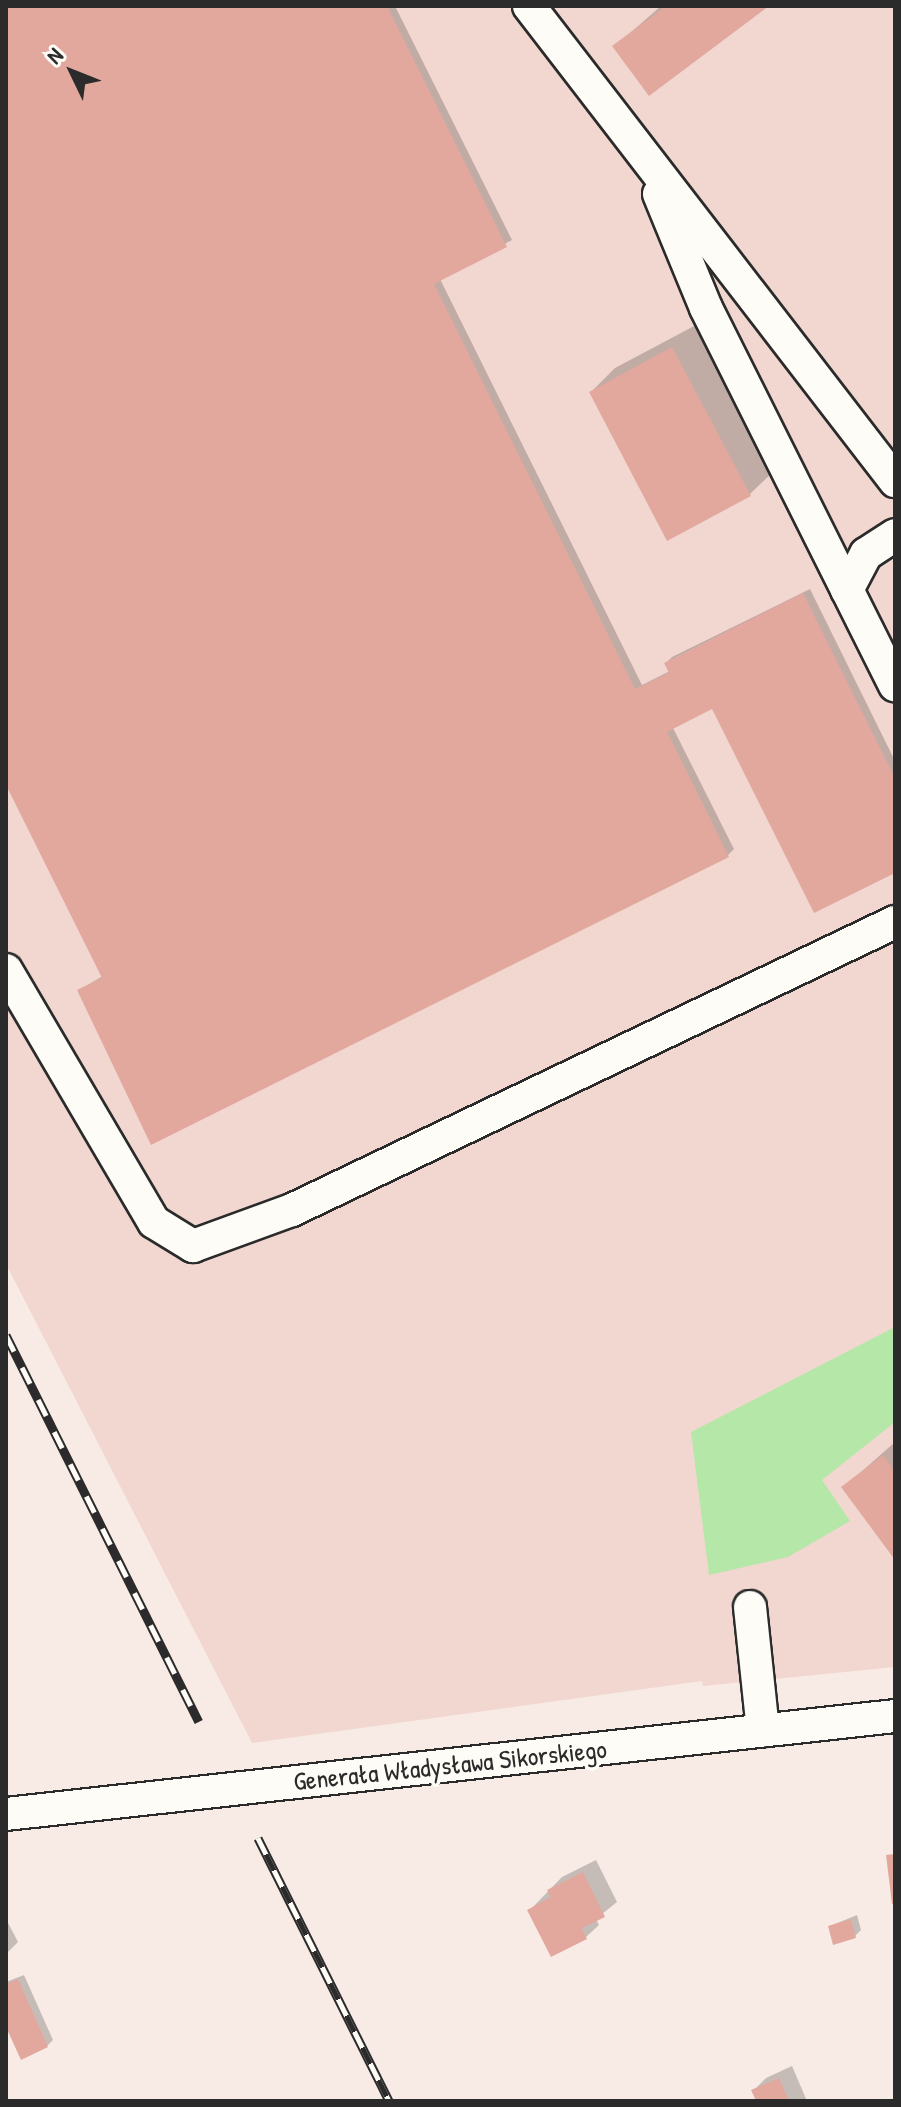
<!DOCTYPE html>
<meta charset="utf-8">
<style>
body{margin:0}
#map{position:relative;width:901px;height:2107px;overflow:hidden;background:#f8ebe5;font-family:"Patrick Hand",sans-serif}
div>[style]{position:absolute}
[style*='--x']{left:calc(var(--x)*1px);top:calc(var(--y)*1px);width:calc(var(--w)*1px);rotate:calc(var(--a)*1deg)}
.built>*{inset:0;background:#f1d7cf}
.green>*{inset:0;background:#b4e7a8}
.shadow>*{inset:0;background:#0003}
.building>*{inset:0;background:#e2a89d}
.roads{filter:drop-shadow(2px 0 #2b2b2b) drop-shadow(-2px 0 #2b2b2b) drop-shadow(0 2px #2b2b2b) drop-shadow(0 -2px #2b2b2b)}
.minor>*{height:32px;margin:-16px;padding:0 16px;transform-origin:16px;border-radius:16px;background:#fdfcf7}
.rail>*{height:9px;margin-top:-4.5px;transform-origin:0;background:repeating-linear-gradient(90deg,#fdfcf7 0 18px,#2b2b2b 0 36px);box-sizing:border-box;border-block:2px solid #2b2b2b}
span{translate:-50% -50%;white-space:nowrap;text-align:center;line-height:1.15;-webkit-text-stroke:7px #fdfcf7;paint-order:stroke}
.street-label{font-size:26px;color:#2b2b2b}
.frame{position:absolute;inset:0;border:8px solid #2b2b2b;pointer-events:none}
.north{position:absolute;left:32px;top:32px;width:80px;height:80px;-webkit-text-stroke:6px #fdfcf7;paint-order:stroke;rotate:313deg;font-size:22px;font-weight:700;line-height:32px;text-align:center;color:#2b2b2b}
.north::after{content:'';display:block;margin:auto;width:28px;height:36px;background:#2b2b2b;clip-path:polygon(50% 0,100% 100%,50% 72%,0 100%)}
</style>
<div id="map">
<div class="built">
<div style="clip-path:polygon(6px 6px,895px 6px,895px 1667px,703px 1686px,702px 1681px,252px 1743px,6px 1264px)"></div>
</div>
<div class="green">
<div style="clip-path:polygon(895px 1327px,895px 1422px,822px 1480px,850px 1521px,788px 1557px,709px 1575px,691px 1432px)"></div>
</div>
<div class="shadow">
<div style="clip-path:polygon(6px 6px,395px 6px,512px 240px,440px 279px,642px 685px,670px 671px,666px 663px,672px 657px,810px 589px,895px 761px,895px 870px,713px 706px,672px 726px,734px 849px,728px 855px,79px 990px,103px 976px,6px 780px)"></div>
<div style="clip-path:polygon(661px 6px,766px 6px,614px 47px)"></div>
<div style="clip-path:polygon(696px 325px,774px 471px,749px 495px,591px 392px,615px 368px)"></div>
<div style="clip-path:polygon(895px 1442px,895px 1557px,843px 1488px)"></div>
<div style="clip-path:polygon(596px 1860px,617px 1902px,596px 1919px,599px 1925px,586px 1937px,530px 1910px,562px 1877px)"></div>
<div style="clip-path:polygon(857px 1915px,861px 1930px,855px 1936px,830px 1926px)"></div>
<div style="clip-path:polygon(6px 1919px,18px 1942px,6px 1954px)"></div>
<div style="clip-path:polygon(24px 1975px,53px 2040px,47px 2046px,6px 2023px,6px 1982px)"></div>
<div style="clip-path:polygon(792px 2066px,807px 2101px,758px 2101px,754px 2090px,766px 2078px)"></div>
</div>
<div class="building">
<div style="clip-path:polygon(6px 6px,387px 6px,507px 247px,434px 284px,635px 689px,669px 673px,664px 663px,803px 593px,895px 778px,895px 873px,814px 913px,712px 709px,667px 732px,729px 857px,151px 1145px,77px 990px,102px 978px,6px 785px)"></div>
<div style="clip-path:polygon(666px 6px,769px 6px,649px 96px,612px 46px)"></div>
<div style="clip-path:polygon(672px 347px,751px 496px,667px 541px,589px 392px)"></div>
<div style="clip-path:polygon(883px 1455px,895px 1472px,895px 1560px,841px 1487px)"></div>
<div style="clip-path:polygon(895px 1854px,895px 1903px,892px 1904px,886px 1855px)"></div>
<div style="clip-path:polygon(583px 1872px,605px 1917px,582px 1928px,587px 1939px,551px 1957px,527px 1910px,551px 1897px,547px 1890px)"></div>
<div style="clip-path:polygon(851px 1919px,856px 1938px,833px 1945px,828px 1926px)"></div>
<div style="clip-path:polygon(18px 1979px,48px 2047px,21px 2060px,6px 2027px,6px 1984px)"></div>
<div style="clip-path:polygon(779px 2078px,789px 2101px,756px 2101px,751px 2090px)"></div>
</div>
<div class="roads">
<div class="minor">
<div style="--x:529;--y:6;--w:600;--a:52.38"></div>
<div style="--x:659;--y:194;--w:123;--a:67.6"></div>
<div style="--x:706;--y:308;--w:422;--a:63.4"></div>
<div style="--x:847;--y:590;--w:41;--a:-62.2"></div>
<div style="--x:866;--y:554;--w:35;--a:-33"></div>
<div style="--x:6;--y:970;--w:292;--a:59.6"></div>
<div style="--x:154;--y:1222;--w:46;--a:31.6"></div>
<div style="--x:193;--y:1246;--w:105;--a:-20"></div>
<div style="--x:292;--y:1210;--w:668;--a:-25.53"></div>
<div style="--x:750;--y:1607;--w:124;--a:84"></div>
<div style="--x:6;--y:1814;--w:894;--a:-6.29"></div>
</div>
</div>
<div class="rail">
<div style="--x:6;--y:1335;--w:432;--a:63.5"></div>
<div style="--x:258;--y:1838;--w:294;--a:63.5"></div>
</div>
<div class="street-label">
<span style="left:450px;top:1765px;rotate:-6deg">Generała Władysława Sikorskiego</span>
</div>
<div class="frame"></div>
<div class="north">N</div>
</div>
